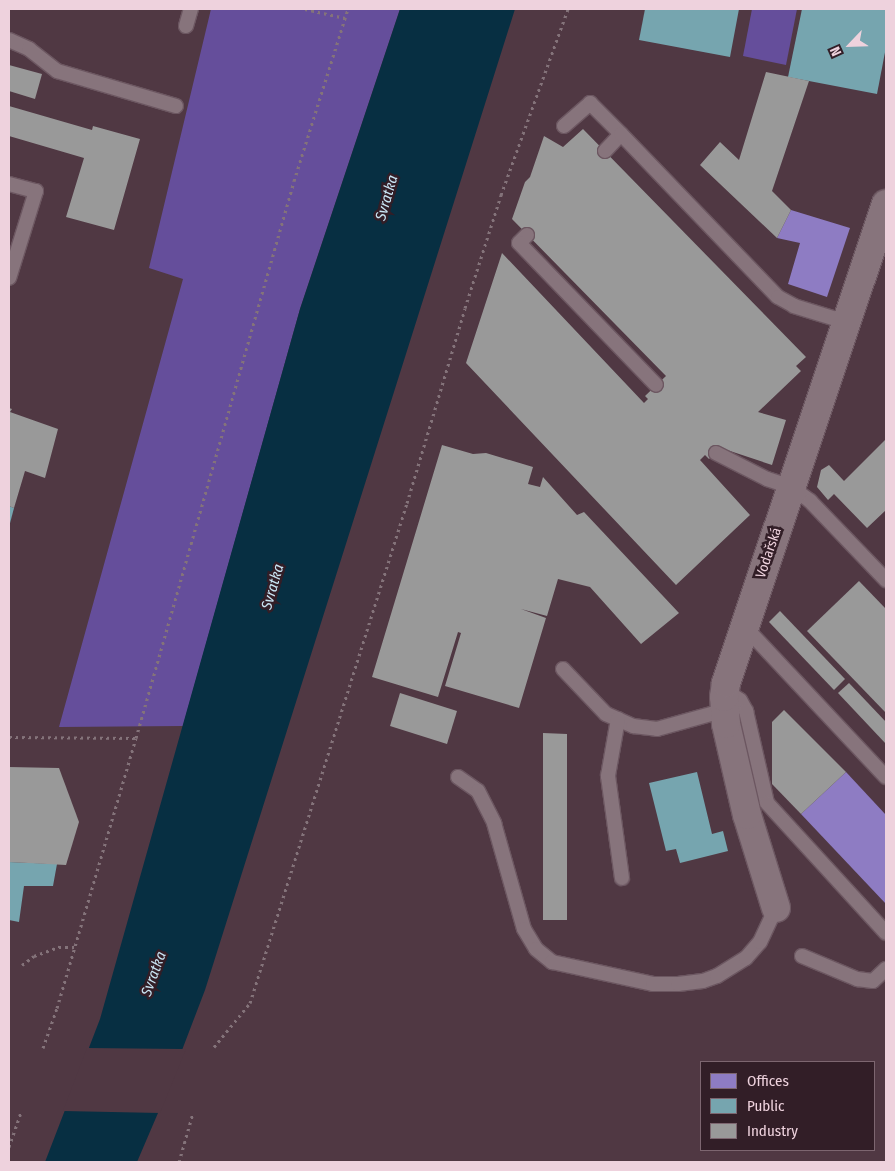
<!DOCTYPE html>
<meta charset="utf-8">
<style>
body{margin:0}
#map{position:relative;width:895px;height:1171px;overflow:hidden;background:#503843;font-family:"Fira Sans Condensed",sans-serif}
div>[style]{position:absolute}
[style*='--x']{left:calc(var(--x)*1px);top:calc(var(--y)*1px);width:calc(var(--w)*1px);rotate:calc(var(--a)*1deg)}
.green>*{inset:0;background:#654e9b}
.water>*{inset:0;background:#072f42}
.pier>*{inset:0;background:#503843}
.offices>*{inset:0;background:#8e7cc3}
.public>*{inset:0;background:#76a5af}
.industry>*{inset:0;background:#999}
.path>*{height:3px;margin-top:-1.5px;transform-origin:0;background:repeating-linear-gradient(90deg,#84737a 0 2.5px,transparent 0 6.5px)}
.roads{filter:drop-shadow(1px 0 #6c5761) drop-shadow(-1px 0 #6c5761) drop-shadow(0 1px #6c5761) drop-shadow(0 -1px #6c5761)}
.lane>*{height:14px;margin:-7px;padding:0 7px;transform-origin:7px;border-radius:7px;background:#87747c}
.street>*{height:28px;margin:-14px;padding:0 14px;transform-origin:14px;border-radius:14px;background:#87747c}
span{translate:-50% -50%;white-space:nowrap;text-align:center;line-height:1.15;-webkit-text-stroke:5px #321e27;paint-order:stroke}
.street-label{font-size:14px;color:#eed2dd}
.water-label{font-size:15px;color:#c9e5f4;font-style:italic}
.frame{position:absolute;inset:0;border:10px solid #eed2dd;pointer-events:none}
.legend{position:absolute;left:700px;top:1061px;width:175px;height:90px;box-sizing:border-box;background:#321e27;border:1px solid #7d6670;margin:0;padding:6px 9px;list-style:none;font-size:15px;color:#eed2dd}
.legend li{display:flex;align-items:center;gap:10px;height:25px}
.legend b{width:25px;border:1px solid #7d6670}
.north{position:absolute;left:825px;top:20px;width:50px;height:50px;-webkit-text-stroke:4px #321e27;paint-order:stroke;rotate:246deg;font-size:14px;font-weight:700;line-height:20px;text-align:center;color:#eed2dd}
.north::after{content:'';display:block;margin:auto;width:18px;height:22px;background:#eed2dd;clip-path:polygon(50% 0,100% 100%,50% 72%,0 100%)}
</style>
<div id="map">
<div class="green">
<div style="clip-path:polygon(211px 9px,400px 9px,300px 309px,183px 726px,59px 727px,183px 279px,149px 268px)"></div>
<div style="clip-path:polygon(752px 9px,797px 9px,786px 65px,743px 56px)"></div>
</div>
<div class="water">
<div style="clip-path:polygon(400px 9px,515px 9px,205px 990px,158px 1113px,137px 1162px,45px 1162px,100px 1019px,300px 309px)"></div>
</div>
<div class="pier">
<div style="clip-path:polygon(87px 1048px,183px 1049px,186px 1049px,160px 1113px,63px 1111px)"></div>
</div>
<div class="offices">
<div style="clip-path:polygon(791px 210px,850px 228px,827px 297px,788px 284px,800px 243px,777px 238px)"></div>
<div style="clip-path:polygon(846px 772px,886px 815px,886px 904px,801px 814px)"></div>
</div>
<div class="public">
<div style="clip-path:polygon(645px 9px,739px 9px,730px 57px,639px 40px)"></div>
<div style="clip-path:polygon(802px 9px,886px 9px,886px 47px,877px 94px,788px 77px)"></div>
<div style="clip-path:polygon(9px 506px,14px 508px,9px 527px)"></div>
<div style="clip-path:polygon(697px 772px,712px 834px,723px 831px,728px 851px,680px 863px,676px 849px,666px 851px,649px 783px)"></div>
<div style="clip-path:polygon(9px 862px,57px 864px,53px 886px,24px 886px,19px 922px,9px 920px)"></div>
</div>
<div class="industry">
<div style="clip-path:polygon(9px 65px,42px 74px,35px 99px,9px 91px)"></div>
<div style="clip-path:polygon(766px 72px,809px 81px,772px 191px,791px 210px,777px 238px,700px 165px,720px 142px,739px 160px)"></div>
<div style="clip-path:polygon(9px 106px,92px 130px,93px 126px,140px 139px,114px 230px,66px 217px,84px 158px,9px 136px)"></div>
<div style="clip-path:polygon(583px 129px,806px 357px,796px 366px,801px 371px,758px 412px,786px 420px,772px 465px,721px 448px,709px 459px,705px 455px,700px 460px,750px 515px,676px 585px,466px 363px,502px 253px,644px 403px,648px 399px,645px 396px,666px 376px,512px 219px,525px 182px,530px 177px,544px 136px,563px 147px)"></div>
<div style="clip-path:polygon(9px 408px,12px 409px,10px 412px,58px 429px,45px 478px,25px 471px,14px 508px,9px 506px)"></div>
<div style="clip-path:polygon(886px 439px,886px 510px,867px 528px,834px 494px,828px 500px,817px 487px,821px 470px,829px 465px,844px 481px)"></div>
<div style="clip-path:polygon(442px 445px,473px 454px,486px 453px,533px 467px,528px 484px,540px 487px,543px 477px,577px 515px,584px 512px,679px 613px,641px 644px,590px 587px,558px 579px,547px 616px,521px 609px,546px 618px,519px 708px,445px 686px,461px 633px,458px 632px,438px 697px,372px 677px)"></div>
<div style="clip-path:polygon(859px 581px,886px 609px,886px 713px,807px 631px)"></div>
<div style="clip-path:polygon(780px 611px,845px 679px,834px 690px,769px 622px)"></div>
<div style="clip-path:polygon(849px 683px,886px 722px,886px 744px,838px 693px)"></div>
<div style="clip-path:polygon(400px 693px,457px 711px,447px 744px,390px 726px)"></div>
<div style="clip-path:polygon(784px 710px,846px 772px,801px 814px,772px 784px,772px 722px)"></div>
<div style="clip-path:polygon(543px 733px,567px 734px,567px 920px,543px 920px)"></div>
<div style="clip-path:polygon(9px 767px,59px 768px,79px 822px,66px 865px,9px 862px)"></div>
</div>
<div class="path">
<div style="--x:305;--y:9;--w:41;--a:12.7"></div>
<div style="--x:9;--y:737;--w:127;--a:0.5"></div>
<div style="--x:22;--y:965;--w:15;--a:-37"></div>
<div style="--x:34;--y:956;--w:27;--a:-20"></div>
<div style="--x:59;--y:947;--w:16;--a:0"></div>
<div style="--x:214;--y:1047;--w:57;--a:-50.7"></div>
<div style="--x:250;--y:1003;--w:524;--a:-72.57"></div>
<div style="--x:407;--y:503;--w:203;--a:-73.4"></div>
<div style="--x:465;--y:308;--w:119;--a:-72.3"></div>
<div style="--x:501;--y:195;--w:198;--a:-70.2"></div>
<div style="--x:43;--y:1048;--w:42;--a:-70.7"></div>
<div style="--x:57;--y:1008;--w:281;--a:-73.7"></div>
<div style="--x:136;--y:738;--w:579;--a:-74.16"></div>
<div style="--x:294;--y:181;--w:180;--a:-72.6"></div>
<div style="--x:9;--y:1147;--w:37;--a:-71"></div>
<div style="--x:179;--y:1162;--w:51;--a:-74.1"></div>
</div>
<div class="roads">
<div class="lane">
<div style="--x:186;--y:26;--w:18;--a:-74"></div>
<div style="--x:9;--y:40;--w:22;--a:24"></div>
<div style="--x:29;--y:49;--w:36;--a:38"></div>
<div style="--x:57;--y:71;--w:124;--a:16.4"></div>
<div style="--x:564;--y:126;--w:35;--a:-41"></div>
<div style="--x:590;--y:103;--w:44;--a:45"></div>
<div style="--x:605;--y:151;--w:23;--a:-47"></div>
<div style="--x:621;--y:134;--w:226;--a:46.1"></div>
<div style="--x:778;--y:297;--w:18;--a:29"></div>
<div style="--x:794;--y:306;--w:54;--a:17.1"></div>
<div style="--x:9;--y:184;--w:28;--a:15"></div>
<div style="--x:36;--y:191;--w:91;--a:107.2"></div>
<div style="--x:527;--y:235;--w:11;--a:135"></div>
<div style="--x:519;--y:243;--w:197;--a:46"></div>
<div style="--x:716;--y:453;--w:57;--a:27"></div>
<div style="--x:767;--y:479;--w:25;--a:18"></div>
<div style="--x:791;--y:487;--w:24;--a:36"></div>
<div style="--x:810;--y:501;--w:110;--a:46.1"></div>
<div style="--x:744;--y:626;--w:207;--a:46.8"></div>
<div style="--x:563;--y:669;--w:62;--a:46.3"></div>
<div style="--x:606;--y:714;--w:30;--a:24"></div>
<div style="--x:633;--y:726;--w:24;--a:7"></div>
<div style="--x:657;--y:729;--w:71;--a:-15.6"></div>
<div style="--x:725;--y:690;--w:18;--a:34"></div>
<div style="--x:740;--y:700;--w:13;--a:61"></div>
<div style="--x:746;--y:711;--w:94;--a:77.1"></div>
<div style="--x:767;--y:803;--w:176;--a:47.5"></div>
<div style="--x:618;--y:719;--w:58;--a:100"></div>
<div style="--x:608;--y:776;--w:103;--a:82.2"></div>
<div style="--x:458;--y:777;--w:24;--a:35"></div>
<div style="--x:478;--y:791;--w:36;--a:63"></div>
<div style="--x:494;--y:823;--w:110;--a:74.2"></div>
<div style="--x:524;--y:929;--w:23;--a:59"></div>
<div style="--x:536;--y:949;--w:21;--a:39"></div>
<div style="--x:552;--y:962;--w:103;--a:12.3"></div>
<div style="--x:653;--y:984;--w:25;--a:0"></div>
<div style="--x:678;--y:984;--w:25;--a:-7"></div>
<div style="--x:703;--y:981;--w:15;--a:-20"></div>
<div style="--x:717;--y:976;--w:34;--a:-32"></div>
<div style="--x:746;--y:958;--w:21;--a:-49"></div>
<div style="--x:760;--y:942;--w:38;--a:-65"></div>
<div style="--x:802;--y:956;--w:60;--a:22.7"></div>
<div style="--x:857;--y:979;--w:16;--a:7"></div>
<div style="--x:873;--y:981;--w:18;--a:-43"></div>
</div>
<div class="street">
<div style="--x:776;--y:908;--w:97;--a:-107.3"></div>
<div style="--x:747;--y:815;--w:93;--a:-103"></div>
<div style="--x:726;--y:724;--w:27;--a:-94"></div>
<div style="--x:724;--y:697;--w:14;--a:-82"></div>
<div style="--x:726;--y:683;--w:505;--a:-71.53"></div>
</div>
</div>
<div class="street-label">
<span style="left:769px;top:553px;rotate:-71deg">Vodařská</span>
</div>
<div class="water-label">
<span style="left:387px;top:198px;rotate:-74deg">Svratka</span>
<span style="left:273px;top:587px;rotate:-74deg">Svratka</span>
<span style="left:154px;top:974px;rotate:-70deg">Svratka</span>
</div>
<div class="frame"></div>
<ul class="legend">
<li><b style="height:14px;background:#8e7cc3"></b>Offices</li>
<li><b style="height:14px;background:#76a5af"></b>Public</li>
<li><b style="height:14px;background:#999"></b>Industry</li>
</ul>
<div class="north">N</div>
</div>
